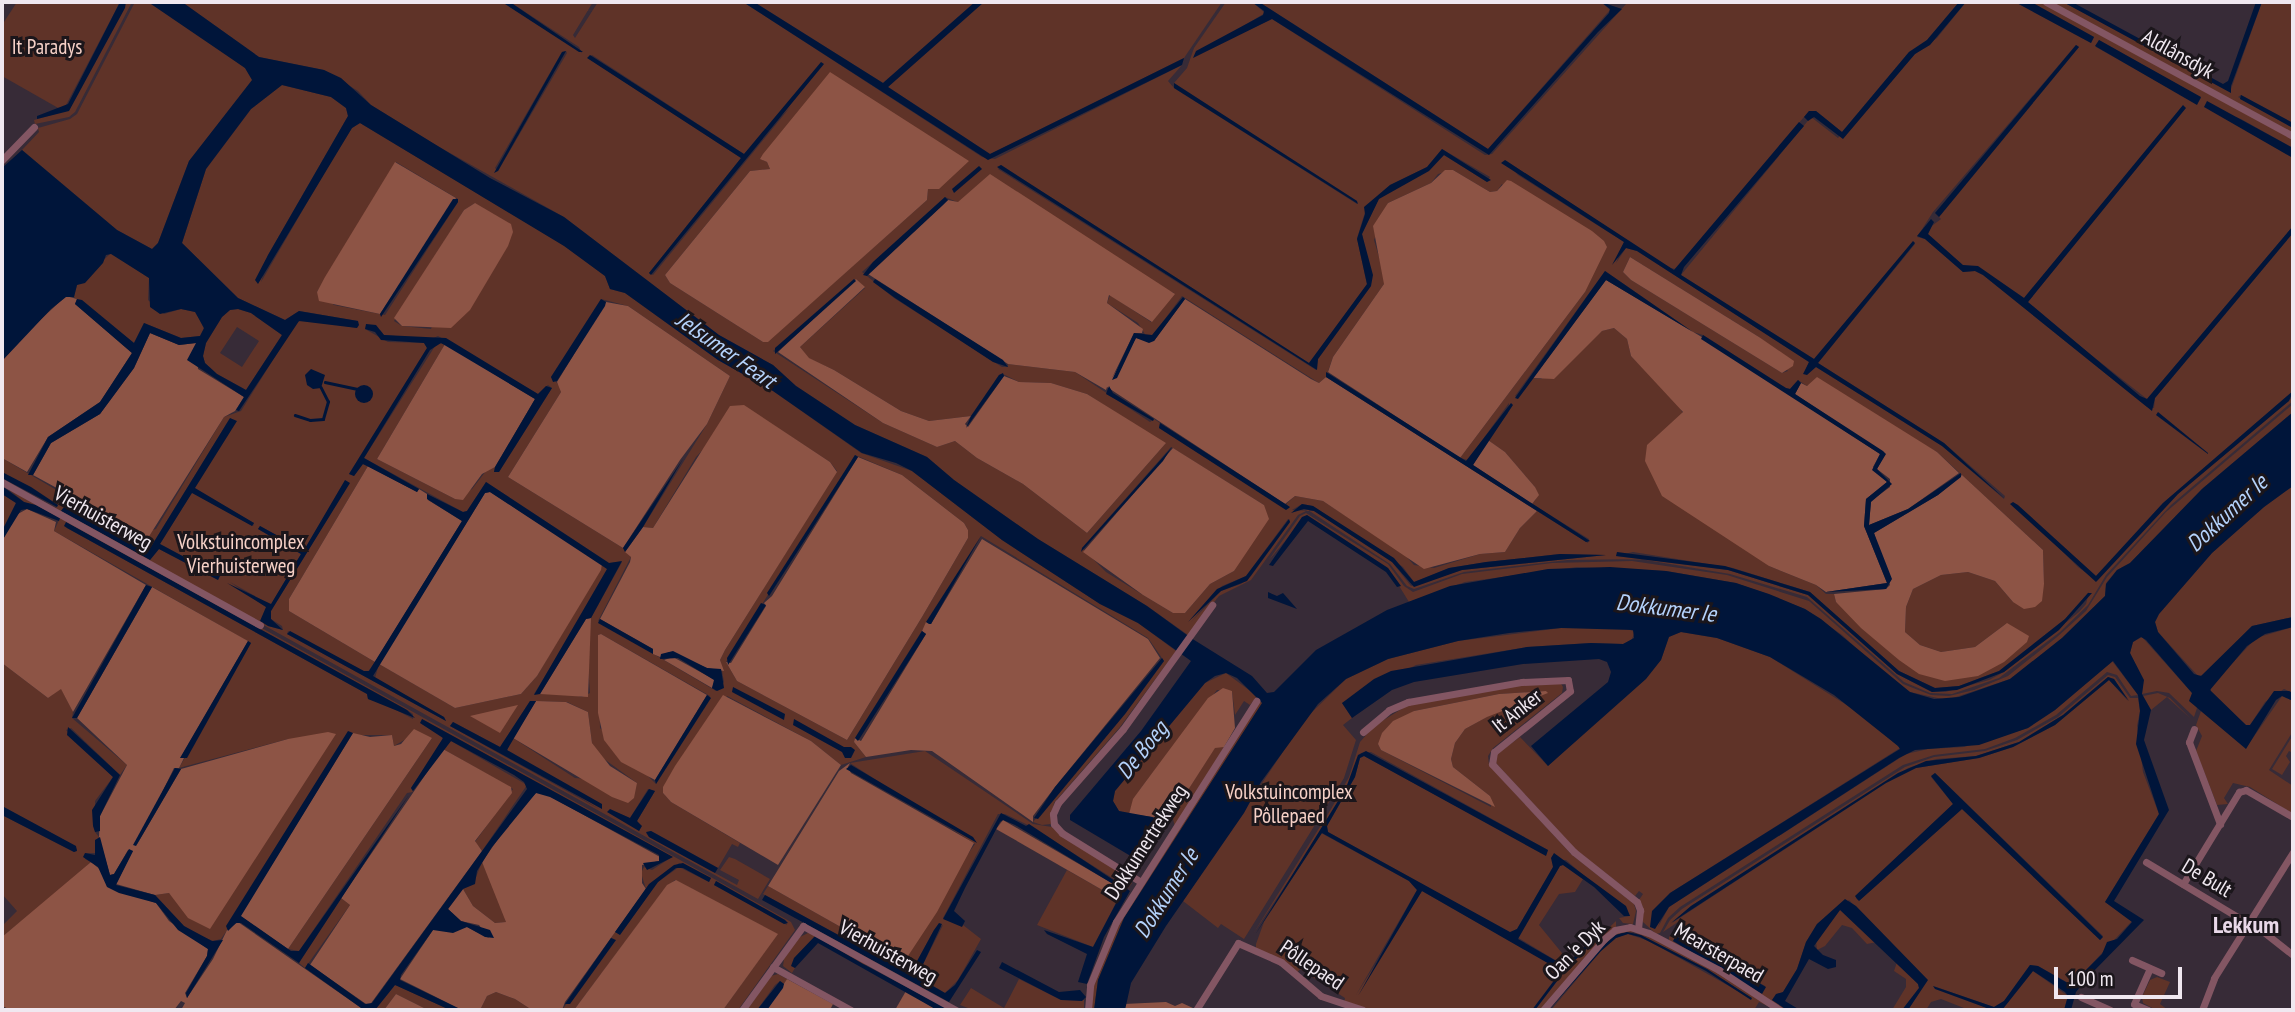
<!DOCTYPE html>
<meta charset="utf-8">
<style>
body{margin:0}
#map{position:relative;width:2295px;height:1012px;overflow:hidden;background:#372b37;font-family:"PT Sans Narrow",sans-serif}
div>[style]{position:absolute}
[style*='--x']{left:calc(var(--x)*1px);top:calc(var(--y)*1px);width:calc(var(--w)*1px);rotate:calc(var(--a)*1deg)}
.green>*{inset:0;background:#5f3328}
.forest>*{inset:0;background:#8d5445}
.water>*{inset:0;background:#00153a}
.round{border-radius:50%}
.stream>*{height:2.5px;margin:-1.25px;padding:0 1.25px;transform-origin:1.25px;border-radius:1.25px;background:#00153a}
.street>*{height:7px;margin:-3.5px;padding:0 3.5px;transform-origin:3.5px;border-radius:3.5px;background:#835663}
span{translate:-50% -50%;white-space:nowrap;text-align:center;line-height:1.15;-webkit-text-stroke:6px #1b161b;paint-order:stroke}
.park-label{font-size:21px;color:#f6d1c7}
.street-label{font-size:21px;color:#f0e8f0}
.water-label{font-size:23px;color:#b4d2fb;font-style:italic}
.quarter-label{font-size:24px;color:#e8d8e8;font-weight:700}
.frame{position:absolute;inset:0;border:4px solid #f0e8f0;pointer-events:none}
.scale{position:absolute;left:2054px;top:967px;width:128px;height:32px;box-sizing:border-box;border:4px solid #f0e8f0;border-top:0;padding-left:9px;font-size:21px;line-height:24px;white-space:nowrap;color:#f0e8f0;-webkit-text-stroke:5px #1b161b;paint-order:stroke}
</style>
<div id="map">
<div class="green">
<div style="clip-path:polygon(17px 2px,120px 2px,65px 107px,60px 109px,2px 76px,2px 25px)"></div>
<div style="clip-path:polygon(126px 2px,132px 2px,75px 112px,69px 117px,35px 124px,34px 120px,69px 110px)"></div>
<div style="clip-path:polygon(135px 2px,148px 2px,175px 17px,245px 68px,253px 80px,189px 161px,158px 243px,152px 249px,117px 230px,22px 150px,39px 132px,38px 128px,70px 119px,77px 114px)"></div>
<div style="clip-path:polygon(evenodd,182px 2px,502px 2px,582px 53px,579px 47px,510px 2px,593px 2px,573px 35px,575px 38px,598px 2px,743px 2px,982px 157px,995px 159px,1182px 65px,1168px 81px,1174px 88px,1357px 204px,1357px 201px,1174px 83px,1187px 68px,1194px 48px,1226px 2px,1252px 2px,1265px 13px,1193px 56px,1272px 19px,1485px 155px,1492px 154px,1626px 4px,1959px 2px,1927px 40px,1909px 52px,1842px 132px,1816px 111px,1809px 111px,1677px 269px,1669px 268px,1505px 160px,1518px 175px,1624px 242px,1616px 263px,1626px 248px,1637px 251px,1809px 362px,1804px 374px,1816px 367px,1942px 446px,2004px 499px,2005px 496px,1944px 443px,1818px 363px,1915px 244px,1913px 242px,1814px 359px,1681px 275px,1811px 117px,1838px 138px,1915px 54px,1937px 38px,1966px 2px,2015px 2px,2091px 43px,2094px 37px,2031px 2px,2042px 2px,2293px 138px,2293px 148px,2241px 119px,2204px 106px,2293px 158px,2293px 226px,2147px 399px,2028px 305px,2028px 302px,2185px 105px,2024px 298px,1978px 267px,1963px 266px,1928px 234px,1929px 228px,1941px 219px,1939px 217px,2079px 47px,2076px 45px,1933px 212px,1917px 237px,1925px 239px,1963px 272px,1975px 271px,1983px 275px,2147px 407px,2154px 408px,2155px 398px,2293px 233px,2293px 391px,2163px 503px,2096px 576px,2013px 502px,2078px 567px,2097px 581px,2178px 494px,2293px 397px,2293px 401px,2171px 505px,2106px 575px,2088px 605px,2060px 632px,1999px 678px,1952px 694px,1930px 693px,1904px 682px,1807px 597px,1730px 574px,1640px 559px,1568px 560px,1464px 572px,1414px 589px,1407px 586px,1390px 564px,1308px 510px,1298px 515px,1251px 580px,1219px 596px,1188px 635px,1147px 606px,1038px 539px,954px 480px,927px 457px,855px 425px,796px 386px,773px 365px,719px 335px,564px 217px,434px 144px,371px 105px,358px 91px,324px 70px,259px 57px,182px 2px,2099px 40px,2201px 98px,2197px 104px,2096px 47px,2099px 40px,182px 2px,566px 51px,567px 53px,498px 171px,495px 168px,562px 52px,566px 51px,182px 2px,592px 55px,744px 154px,791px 106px,653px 275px,649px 273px,741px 158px,588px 58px,592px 55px,182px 2px,1442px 149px,1490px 177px,1487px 182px,1444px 155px,1422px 174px,1379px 198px,1362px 234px,1371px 286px,1318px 359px,1316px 370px,998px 169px,1001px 165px,1309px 363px,1367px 285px,1357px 238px,1367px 206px,1390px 185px,1427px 167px,1442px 149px,182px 2px,761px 159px,932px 188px,928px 189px,927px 200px,768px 341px,763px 342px,670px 283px,665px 275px,750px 171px,770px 169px,767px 162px,761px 159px,182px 2px,1453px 170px,1490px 192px,1497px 191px,1502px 184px,1585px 292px,1460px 458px,1468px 460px,1509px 403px,1508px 413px,1488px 440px,1505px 452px,1535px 487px,1536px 499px,1532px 504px,1589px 539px,1588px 543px,1537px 511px,1520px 528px,1505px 552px,1480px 554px,1434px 568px,1414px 565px,1404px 554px,1323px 501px,1295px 496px,1286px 504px,1289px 507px,1286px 509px,1159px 428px,1160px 423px,1154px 419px,1150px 422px,1075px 372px,1008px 364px,1008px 367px,1002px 367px,894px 298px,862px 272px,945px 197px,1174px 293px,1151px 322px,1110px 295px,1107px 303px,1138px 323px,1146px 336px,1153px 335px,1182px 296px,1319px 383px,1326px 377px,1333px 357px,1384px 284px,1384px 274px,1374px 240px,1388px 203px,1431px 183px,1438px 174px,1453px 170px,182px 2px,1630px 257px,1759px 337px,1788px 371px,1782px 373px,1631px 280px,1623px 272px,1630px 257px,182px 2px,1605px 271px,1693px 332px,1703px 335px,1786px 388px,1790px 389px,1798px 380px,1807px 386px,1811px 384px,1937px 452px,2043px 550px,2044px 584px,2013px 602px,1995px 581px,1968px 572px,1941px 575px,1913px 589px,1906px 607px,1905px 632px,1920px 645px,1941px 652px,1975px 647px,2007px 623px,1945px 681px,1836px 602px,1834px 594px,1826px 594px,1816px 585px,1769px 566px,1676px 401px,1631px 356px,1627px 339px,1614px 328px,1602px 331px,1541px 379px,1533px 378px,1518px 398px,1515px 396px,1605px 271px,182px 2px,856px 279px,865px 288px,800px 347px,808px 358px,834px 370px,901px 411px,929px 421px,971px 416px,999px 375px,1003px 374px,1019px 382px,1051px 383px,1087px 394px,1165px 444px,1087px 533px,1023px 484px,977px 458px,955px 441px,937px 447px,883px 423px,773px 351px,856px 279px,182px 2px,1171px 447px,1264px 505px,1234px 571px,1210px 584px,1185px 613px,1173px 613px,1143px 595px,1106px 572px,1082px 548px,1171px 447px,182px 2px,1302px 504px,1313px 506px,1403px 567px,1414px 582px,1449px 568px,1486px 562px,1560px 554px,1606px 555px,1462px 570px,1411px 586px,1392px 562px,1314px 511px,1292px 510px,1302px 504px,182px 2px,1288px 519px,1290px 522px,1251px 576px,1241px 584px,1221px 591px,1191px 622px,1222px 586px,1246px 576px,1288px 519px,182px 2px,1633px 552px,1733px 568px,1810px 592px,1899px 671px,1935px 688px,1959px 686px,1999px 671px,2065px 619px,2089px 592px,2086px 604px,2079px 612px,2004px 672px,1989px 680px,1945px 692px,1932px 692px,1897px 674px,1808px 595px,1728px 570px,1616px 556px,1633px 552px)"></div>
<div style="clip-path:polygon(754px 2px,975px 2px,883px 83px)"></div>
<div style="clip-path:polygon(984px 2px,1222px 2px,1184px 58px,990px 154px,888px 87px)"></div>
<div style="clip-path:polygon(1259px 2px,1601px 2px,1610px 10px,1488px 149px)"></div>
<div style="clip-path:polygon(2051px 2px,2063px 2px,2231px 89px,2262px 2px,2293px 2px,2293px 123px,2241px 95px,2238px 97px,2293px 128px,2293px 134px)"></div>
<div style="clip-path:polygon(evenodd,282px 85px,331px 97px,346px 108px,348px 116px,268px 255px,261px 282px,333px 158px,352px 128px,360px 123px,565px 246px,605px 276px,610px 289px,625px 293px,718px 360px,773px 391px,861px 453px,912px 471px,1002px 540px,1100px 604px,1138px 623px,1176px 651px,1120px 727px,1054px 803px,1051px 824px,1042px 825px,1033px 822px,1125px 714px,1164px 661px,1148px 638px,981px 536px,855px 738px,854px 742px,866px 757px,841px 765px,811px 741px,727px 696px,663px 793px,671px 802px,740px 843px,738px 847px,732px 844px,718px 868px,651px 831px,646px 833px,649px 837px,737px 885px,739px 880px,720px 870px,729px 857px,735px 859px,770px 879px,758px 899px,2px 480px,56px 508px,58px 505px,2px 472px,2px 458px,70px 498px,109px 516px,137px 535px,156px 529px,224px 417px,241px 411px,296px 323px,304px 319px,357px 328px,358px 321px,299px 311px,285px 320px,238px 298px,182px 243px,206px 169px,251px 109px,282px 85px,396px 162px,458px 199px,458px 202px,385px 315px,334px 305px,317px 292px,396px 162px,282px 85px,475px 203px,431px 329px,402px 326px,394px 321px,464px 210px,475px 203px,282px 85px,601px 299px,628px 306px,730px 376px,707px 424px,643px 527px,653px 528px,696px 457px,744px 406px,830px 462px,837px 471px,725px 650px,720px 660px,724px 682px,716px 691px,598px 621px,631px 557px,623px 548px,508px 477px,561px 392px,560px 386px,551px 377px,601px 299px,282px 85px,365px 329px,380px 330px,384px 335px,431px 339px,438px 336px,538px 394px,548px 385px,552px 388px,499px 472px,494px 472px,495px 467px,486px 471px,472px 489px,455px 499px,377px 459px,445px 344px,437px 343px,364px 458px,463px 512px,467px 511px,486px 482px,609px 563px,622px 562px,591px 618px,587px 652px,590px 693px,582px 697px,570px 694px,534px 694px,607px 575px,607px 569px,602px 564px,537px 676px,521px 694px,455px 708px,379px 664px,375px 678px,444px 717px,446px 721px,287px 634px,288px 631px,367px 673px,375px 662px,289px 611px,289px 599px,368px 466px,362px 464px,354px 476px,349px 474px,427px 348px,424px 343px,388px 342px,365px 329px,282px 85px,230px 418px,194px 489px,254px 523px,253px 526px,192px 492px,160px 544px,219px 576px,218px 580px,159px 549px,150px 560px,61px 511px,64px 507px,144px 550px,149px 550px,230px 418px,282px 85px,855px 455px,902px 475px,964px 523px,968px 530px,968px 538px,922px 617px,847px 740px,737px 681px,726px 662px,855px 455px,282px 85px,345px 481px,349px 483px,271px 611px,271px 619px,282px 626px,283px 630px,268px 626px,266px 607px,230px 582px,271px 605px,301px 554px,258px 529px,260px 526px,304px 551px,345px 481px,282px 85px,601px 634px,710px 696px,656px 784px,600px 728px,598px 635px,601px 634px,282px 85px,530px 701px,567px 702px,588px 712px,592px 743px,600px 756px,637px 783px,575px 778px,513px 738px,507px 746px,508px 752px,599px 809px,450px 726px,453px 722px,500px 747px,530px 701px,282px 85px,648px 789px,655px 791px,637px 821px,640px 831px,610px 810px,630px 818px,648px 789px)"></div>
<div style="clip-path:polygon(111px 253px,149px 278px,148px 300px,164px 314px,181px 309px,196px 312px,204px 329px,200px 336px,181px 338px,144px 323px,134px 343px,74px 297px,77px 285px)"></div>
<div style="clip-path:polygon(evenodd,238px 309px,251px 313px,282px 335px,246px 390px,217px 374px,205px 363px,203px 356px,206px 343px,222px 317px,230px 310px,238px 309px,237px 327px,259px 341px,242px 367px,220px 353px,237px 327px)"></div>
<div style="clip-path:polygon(2293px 404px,2293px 412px,2202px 489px,2130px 563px,2117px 570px,2106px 583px,2105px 596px,2062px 638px,2010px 679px,1947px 700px,1910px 692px,1888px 677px,1842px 635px,1805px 609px,1736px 583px,1666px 571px,1577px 567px,1465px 582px,1409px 602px,1388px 568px,1307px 515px,1268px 561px,1300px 516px,1306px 513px,1388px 564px,1404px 586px,1413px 592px,1462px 574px,1552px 563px,1632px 561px,1727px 575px,1809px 601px,1903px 684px,1931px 695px,1949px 696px,1974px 690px,2008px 676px,2057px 637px,2086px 611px,2107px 577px,2166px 512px)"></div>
<div style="clip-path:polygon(evenodd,2px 484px,736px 891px,791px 922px,795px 930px,738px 1010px,723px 1010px,777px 934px,675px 880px,667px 886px,574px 1010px,562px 1010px,614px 939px,611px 938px,615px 932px,620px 934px,658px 882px,679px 867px,709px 882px,711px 878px,679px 863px,646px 889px,641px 873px,644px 867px,652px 870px,672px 857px,422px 719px,422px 724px,442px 736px,443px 741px,411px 788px,413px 792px,407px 793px,299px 951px,288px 949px,432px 738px,406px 739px,394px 746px,392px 735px,361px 735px,221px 939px,213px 941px,196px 934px,184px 926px,155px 895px,169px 893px,177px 901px,288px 739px,179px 768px,251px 643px,54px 531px,60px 518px,24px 502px,2px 484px,66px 522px,407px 710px,413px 714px,413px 719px,385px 704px,368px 699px,367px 694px,67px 528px,66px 522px,2px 484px,716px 881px,785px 920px,787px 925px,714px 885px,716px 881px)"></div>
<div style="clip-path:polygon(2293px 486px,2293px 617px,2252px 626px,2204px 675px,2198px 676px,2158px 632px,2155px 622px,2159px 614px,2212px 553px,2264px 507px)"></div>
<div style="clip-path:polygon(2px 494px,16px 503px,2px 531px)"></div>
<div style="clip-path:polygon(1623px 627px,1635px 632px,1631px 641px,1623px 644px,1591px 643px,1527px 647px,1416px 665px,1342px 703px,1352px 718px,1343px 725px,1356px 740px,1344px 778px,1244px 939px,1221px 924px,1218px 928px,1183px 901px,1305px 719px,1346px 679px,1388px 659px,1458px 641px,1561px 628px)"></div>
<div style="clip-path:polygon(2293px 627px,2293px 693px,2284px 689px,2265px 702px,2250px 725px,2246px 725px,2211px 694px,2211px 686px,2256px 638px)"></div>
<div style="clip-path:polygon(1681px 632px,1717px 638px,1770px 657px,1861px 714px,1900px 748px,1670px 893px,1658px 927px,1669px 907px,1906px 754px,1928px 749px,1964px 747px,2028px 728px,2055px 710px,2112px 661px,2138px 695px,2131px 696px,2117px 675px,2107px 672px,2056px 715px,2015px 738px,1985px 749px,1934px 755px,1903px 765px,1680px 907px,1668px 918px,1660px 933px,1656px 934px,1643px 922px,1643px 907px,1639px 900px,1643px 894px,1639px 891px,1635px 896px,1576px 850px,1496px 763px,1497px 754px,1520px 737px,1548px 766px,1661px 660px,1669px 636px)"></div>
<div style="clip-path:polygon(2142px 637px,2192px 693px,2197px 708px,2194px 717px,2169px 693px,2157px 691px,2142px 694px,2143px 680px,2130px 653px,2133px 642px)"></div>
<div style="clip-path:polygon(2px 663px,48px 698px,61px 688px,73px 712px,72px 718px,127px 765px,120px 775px,71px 728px,66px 730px,113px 777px,95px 801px,95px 832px,99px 837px,96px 853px,85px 853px,85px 859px,91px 862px,75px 878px,2px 937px,2px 926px,17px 911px,2px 894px,2px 815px,74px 852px,77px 850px,75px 846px,2px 806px)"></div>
<div style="clip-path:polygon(1226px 673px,1257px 696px,1250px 705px,1244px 701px,1235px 715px,1232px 691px,1217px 690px,1141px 788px,1134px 799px,1129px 814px,1119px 811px,1113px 801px,1115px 791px,1205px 683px)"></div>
<div style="clip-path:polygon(evenodd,2108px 675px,2115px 677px,2130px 698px,2138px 698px,2140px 711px,2137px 726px,2143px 772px,2159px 814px,2105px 902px,2132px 921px,2072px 985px,2038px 966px,2030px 965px,2004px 1001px,1994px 1007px,1933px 986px,1992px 1010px,1969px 1010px,1941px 999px,1931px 1002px,1926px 1010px,1908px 1010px,1927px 980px,1849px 900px,1817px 924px,1806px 942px,1797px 969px,1783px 992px,1772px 1000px,1787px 1010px,1784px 1010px,1720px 968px,1669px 941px,1669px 937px,1683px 923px,1681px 920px,1663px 932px,1670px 920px,1682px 909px,1905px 767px,1934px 757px,1985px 751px,2017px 740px,2058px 717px,2108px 675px,2108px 677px,2114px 679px,2128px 701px,2109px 680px,2055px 725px,2013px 747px,1979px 758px,1916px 768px,1886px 783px,1672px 923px,1691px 906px,1908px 768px,1936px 759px,1976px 756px,2019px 742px,2063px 715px,2108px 677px,2108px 675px,1935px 773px,2103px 936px,2100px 940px,1962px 809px,1860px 900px,1857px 899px,1856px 896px,1953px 804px,1931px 777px,1935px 773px,2108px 675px,1676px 936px,1765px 986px,1761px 993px,1673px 941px,1676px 936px)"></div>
<div style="clip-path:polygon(evenodd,1560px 682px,1563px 687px,1562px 693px,1493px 748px,1488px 756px,1489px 765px,1571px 854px,1634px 904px,1636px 911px,1633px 924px,1623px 923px,1619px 918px,1630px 916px,1566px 860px,1553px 860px,1553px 867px,1517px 929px,1510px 933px,1328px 832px,1327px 826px,1355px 777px,1360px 758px,1364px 756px,1546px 855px,1548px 850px,1371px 752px,1361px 753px,1350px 780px,1321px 832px,1253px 934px,1331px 809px,1349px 777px,1360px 742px,1374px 726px,1408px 705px,1521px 685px,1560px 682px,1546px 691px,1547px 693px,1490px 715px,1465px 729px,1455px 743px,1451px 759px,1453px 767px,1490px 796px,1491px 807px,1381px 750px,1378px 744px,1414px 711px,1499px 694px,1546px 691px)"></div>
<div style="clip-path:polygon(2158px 693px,2170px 698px,2191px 719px,2167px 697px,2151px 710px,2143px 696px)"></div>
<div style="clip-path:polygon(2282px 696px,2293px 701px,2293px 731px,2269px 770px,2293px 786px,2293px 814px,2250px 787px,2233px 783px,2224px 798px,2228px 804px,2217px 805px,2196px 751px,2202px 736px,2196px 725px,2201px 711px,2246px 748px)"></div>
<div style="clip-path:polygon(1260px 699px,1263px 702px,1124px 918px,1098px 980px,1094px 1010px,1090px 1010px,1093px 986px,1113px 934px)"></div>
<div style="clip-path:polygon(2293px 735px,2293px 753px,2289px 751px,2286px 756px,2290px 762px,2282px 775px,2272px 769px)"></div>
<div style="clip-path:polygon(451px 741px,527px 785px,482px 851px,475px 842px,513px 789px,443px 749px)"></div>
<div style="clip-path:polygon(1215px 747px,1224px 747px,1175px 827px,1172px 815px)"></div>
<div style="clip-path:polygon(925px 751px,1033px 824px,1052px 827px,1075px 845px,1126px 875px,1132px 883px,1128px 888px,1032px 827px,1005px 814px,998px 814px,943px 918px,963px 925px,981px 939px,958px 980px,945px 993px,917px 976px,943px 925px,934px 930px,910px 974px,763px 894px,768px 886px,894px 957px,975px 844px,850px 763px)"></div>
<div style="clip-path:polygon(1321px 833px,1409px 881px,1417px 890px,1356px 995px,1422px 891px,1556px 967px,1559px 974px,1532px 1010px,1370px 1010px,1344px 1004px,1345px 998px,1300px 969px,1297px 973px,1256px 948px,1256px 944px,1264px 922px)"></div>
<div style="clip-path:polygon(482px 862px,505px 912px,506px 922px,495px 923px,473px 906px,463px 889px,476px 877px)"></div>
<div style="clip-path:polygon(1563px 865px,1583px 879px,1575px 892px,1559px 894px,1539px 925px,1566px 958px,1565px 966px,1517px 937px,1560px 866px)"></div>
<div style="clip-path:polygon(1067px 870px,1118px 899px,1093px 947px,1037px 925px)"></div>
<div style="clip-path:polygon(341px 898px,350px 905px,305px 968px,299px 963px,303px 954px)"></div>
<div style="clip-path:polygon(1840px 910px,1844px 910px,1877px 942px,1867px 944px,1852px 928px,1842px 925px,1825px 946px,1817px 950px,1816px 941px)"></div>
<div style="clip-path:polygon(1616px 921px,1616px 927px,1540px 1010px,1535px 1010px,1567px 968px)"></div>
<div style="clip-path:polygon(1622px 930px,1638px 931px,1718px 972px,1776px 1010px,1759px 1002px,1754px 1010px,1551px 1010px,1601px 951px,1616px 938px,1628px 934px,1649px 941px,1752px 999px,1707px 969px,1634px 932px,1621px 933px,1600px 949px,1546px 1010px,1605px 941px)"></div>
<div style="clip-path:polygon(808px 933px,815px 934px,879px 969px,863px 964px,818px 937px,793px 963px,792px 966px,795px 968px,792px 973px,783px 966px,784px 959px,798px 938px)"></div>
<div style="clip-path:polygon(1897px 962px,1918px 984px,1919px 988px,1902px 1010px,1892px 1010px,1906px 987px,1906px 979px,1894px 971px)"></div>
<div style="clip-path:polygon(2033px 971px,2068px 996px,2064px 1010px,2002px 1010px)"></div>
<div style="clip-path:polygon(778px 974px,787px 979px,784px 984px,780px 981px,775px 985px,757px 1010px,747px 1010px,771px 976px)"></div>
<div style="clip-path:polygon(2157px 977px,2170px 982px,2160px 1004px,2168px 1010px,2156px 1010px,2143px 1003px,2142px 997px,2150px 980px)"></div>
<div style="clip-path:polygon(1019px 979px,1061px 1000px,1084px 1000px,1084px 1010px,973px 1010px,960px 1005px,971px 988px,1004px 1008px)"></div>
<div style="clip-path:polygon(395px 985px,398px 986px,450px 1010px,428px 1010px,396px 994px,384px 1010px,375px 1010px)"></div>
<div style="clip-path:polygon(496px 992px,515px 999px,532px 1010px,480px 1010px,487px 996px)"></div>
</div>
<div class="forest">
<div style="clip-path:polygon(830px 72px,969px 161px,939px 189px,928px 189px,927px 200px,768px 342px,763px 342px,670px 283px,665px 275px,750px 171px,770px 169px,767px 162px,760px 159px,763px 154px)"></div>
<div style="clip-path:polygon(395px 162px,456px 198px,380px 314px,319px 301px,317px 292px,325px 277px)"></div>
<div style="clip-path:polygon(1445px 170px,1453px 170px,1490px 192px,1497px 191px,1507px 180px,1511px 181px,1592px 231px,1604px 241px,1607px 247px,1585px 292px,1460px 458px,1328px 372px,1333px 357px,1384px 284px,1373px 226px,1388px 203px,1431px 183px)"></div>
<div style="clip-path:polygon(990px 174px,1175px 294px,1152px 322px,1109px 295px,1107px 303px,1143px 329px,1142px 333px,1134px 333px,1112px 378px,1136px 338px,1154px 341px,1185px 299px,1311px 379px,1319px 383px,1326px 377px,1537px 511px,1520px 528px,1505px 552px,1480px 554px,1424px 569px,1323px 501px,1295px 496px,1285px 504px,1107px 387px,1106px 390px,1075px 372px,1008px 364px,868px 274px,948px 200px,958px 202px)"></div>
<div style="clip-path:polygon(475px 203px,511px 224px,513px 232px,508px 246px,470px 310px,451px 328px,402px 326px,394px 318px,464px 210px)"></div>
<div style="clip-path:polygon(1630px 257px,1759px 337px,1794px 361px,1793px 366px,1782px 373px,1631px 280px,1623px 272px)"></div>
<div style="clip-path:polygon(856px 279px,865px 287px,800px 347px,809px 358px,834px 370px,901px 411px,929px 421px,971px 416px,965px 424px,968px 427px,1004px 376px,1019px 382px,1051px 383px,1087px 394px,1166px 443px,1087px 533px,1023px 484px,977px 458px,955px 441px,937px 447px,883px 423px,778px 352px)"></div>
<div style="clip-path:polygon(1606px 280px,1700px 336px,1880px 454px,1873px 467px,1887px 482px,1866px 499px,1864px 526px,1887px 583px,1826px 592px,1816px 585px,1769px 566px,1662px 496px,1645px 461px,1647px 445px,1683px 412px,1631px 356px,1627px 339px,1614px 328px,1602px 331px,1554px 379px,1533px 378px)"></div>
<div style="clip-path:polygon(66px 296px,77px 299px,75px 304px,132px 353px,100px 402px,48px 437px,27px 472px,2px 458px,2px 361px,24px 335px)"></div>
<div style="clip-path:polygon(606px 302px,628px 306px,730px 376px,707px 424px,680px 460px,623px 548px,508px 477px,561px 392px,557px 382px)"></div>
<div style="clip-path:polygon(150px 333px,179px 345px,196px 343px,198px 369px,244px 397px,235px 411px,224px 417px,148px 538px,33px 475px,51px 443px,100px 414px,134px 368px)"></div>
<div style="clip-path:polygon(445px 344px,535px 399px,495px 467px,482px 474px,463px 500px,455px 499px,377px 459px)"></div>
<div style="clip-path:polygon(1817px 377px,1937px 452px,1959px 473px,1908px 509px,1869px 525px,1871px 501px,1890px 487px,1890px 479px,1877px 469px,1885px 454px,1795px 394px,1801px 383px,1807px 386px)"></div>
<div style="clip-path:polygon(744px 405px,830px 462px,837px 472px,725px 650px,720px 660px,724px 671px,707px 668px,669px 652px,660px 657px,653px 654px,653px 649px,600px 619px,630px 562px,631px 557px,625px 552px,643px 527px,653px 528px,730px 406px)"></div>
<div style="clip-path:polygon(1488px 440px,1505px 452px,1535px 487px,1539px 495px,1532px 504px,1473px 465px)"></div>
<div style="clip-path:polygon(1173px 448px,1264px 505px,1269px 519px,1234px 571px,1210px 584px,1185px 613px,1173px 613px,1143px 595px,1083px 552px)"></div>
<div style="clip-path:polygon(858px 457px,902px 475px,964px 523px,968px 530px,968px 538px,922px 617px,847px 740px,737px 681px,726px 662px,731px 663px,766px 606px,764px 603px,772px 596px)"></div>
<div style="clip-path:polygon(368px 466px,417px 492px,419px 489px,427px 494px,428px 500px,462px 521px,375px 662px,289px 611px,289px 599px)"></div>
<div style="clip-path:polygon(1962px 475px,2043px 550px,2044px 584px,2042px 601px,2035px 607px,2024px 609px,2013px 602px,1995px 581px,1968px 572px,1941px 575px,1913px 589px,1906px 607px,1905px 632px,1920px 645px,1941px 652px,1975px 647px,2007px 623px,2029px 636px,2027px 642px,2004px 662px,1978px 676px,1945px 681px,1919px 674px,1899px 660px,1861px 628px,1836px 602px,1834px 594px,1886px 589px,1890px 585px,1874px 533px,1938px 495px)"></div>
<div style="clip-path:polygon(490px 492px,602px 564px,601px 570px,537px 676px,521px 694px,455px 708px,379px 664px,485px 493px)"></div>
<div style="clip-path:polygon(27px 509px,56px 522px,54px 531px,146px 585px,73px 712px,61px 689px,48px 698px,2px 663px,2px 541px,16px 515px)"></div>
<div style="clip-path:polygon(982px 539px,1148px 639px,1160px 658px,1055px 787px,1033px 816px,1033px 822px,932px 751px,911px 750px,866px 757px,854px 742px,855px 738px,861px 741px,926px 634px,922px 631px,926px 622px,931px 624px)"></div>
<div style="clip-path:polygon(152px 587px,248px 641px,181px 757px,184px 758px,179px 768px,174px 768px,136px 846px,181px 769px,288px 739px,328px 732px,336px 734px,210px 929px,188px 918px,169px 893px,155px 895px,116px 884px,133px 851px,128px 850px,114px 874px,110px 875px,99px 837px,100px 816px,127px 765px,77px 718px)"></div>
<div style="clip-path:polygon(591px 618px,588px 697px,540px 694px,586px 619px)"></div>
<div style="clip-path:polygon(601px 634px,707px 695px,655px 780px,621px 762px,604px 740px,598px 713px,598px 635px)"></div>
<div style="clip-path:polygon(673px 657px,715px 680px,712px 688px,664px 660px)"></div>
<div style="clip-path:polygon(1223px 688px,1232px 691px,1235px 728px,1224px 747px,1215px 748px,1172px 815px,1153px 817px,1129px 814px,1133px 799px,1141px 788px,1208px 698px)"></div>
<div style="clip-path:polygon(1546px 691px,1548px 693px,1487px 717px,1465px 729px,1455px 743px,1451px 759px,1453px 767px,1490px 796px,1495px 807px,1381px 750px,1378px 744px,1382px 733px,1393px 721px,1414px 711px,1499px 694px)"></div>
<div style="clip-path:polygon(723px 695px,811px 741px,841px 765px,778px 865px,671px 802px,663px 793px,663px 787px,675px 766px)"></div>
<div style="clip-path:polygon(536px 701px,566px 702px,588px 712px,592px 743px,610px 766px,637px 783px,634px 798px,628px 803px,612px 797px,513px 738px)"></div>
<div style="clip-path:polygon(518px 705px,500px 733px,470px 716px)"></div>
<div style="clip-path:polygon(414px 729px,432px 738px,288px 949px,240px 916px,353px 733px,370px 737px,392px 735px,394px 746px,401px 744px)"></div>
<div style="clip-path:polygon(443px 749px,511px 787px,512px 793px,475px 841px,482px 851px,369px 1006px,310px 965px,350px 905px,341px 898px)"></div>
<div style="clip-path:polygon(850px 763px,848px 767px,851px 773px,974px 843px,937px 912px,906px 959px,894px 957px,768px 886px,839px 771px)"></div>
<div style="clip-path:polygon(542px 792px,660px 857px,659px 861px,642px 865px,642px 883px,646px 889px,565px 1002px,562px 1010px,532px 1010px,515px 999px,496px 992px,487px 996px,480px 1010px,462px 1010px,400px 979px,433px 930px,467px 927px,489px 938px,479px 925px,461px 921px,448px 909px,463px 889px,473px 906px,495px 923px,506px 922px,482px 862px,515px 815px,536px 793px)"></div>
<div style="clip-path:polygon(1003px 820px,1122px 889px,1122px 892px,1118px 899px,996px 829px)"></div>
<div style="clip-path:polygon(91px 862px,102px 871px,107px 886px,156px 903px,169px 921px,208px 949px,207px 956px,185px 993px,187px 998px,213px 959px,227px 930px,238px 922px,364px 1010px,181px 1010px,185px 1003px,181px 1001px,174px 1010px,11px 1010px,2px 1006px,2px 937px)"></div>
<div style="clip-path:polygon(676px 880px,778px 934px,723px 1010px,574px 1010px,667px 885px)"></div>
<div style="clip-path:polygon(787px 979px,833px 1004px,830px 1010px,767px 1010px)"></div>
<div style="clip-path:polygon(906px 991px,937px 1010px,895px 1010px)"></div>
<div style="clip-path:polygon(396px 994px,428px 1010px,384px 1010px)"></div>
<div style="clip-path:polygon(1166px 1002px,1175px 1006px,1182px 1003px,1193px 1008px,1191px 1010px,1125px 1010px,1124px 1004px)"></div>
</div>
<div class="water">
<div style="clip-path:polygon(120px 2px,126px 2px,125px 8px,69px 111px,37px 119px,37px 116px,68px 104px)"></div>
<div style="clip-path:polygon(evenodd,148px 2px,182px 2px,259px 57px,324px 70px,341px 78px,371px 105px,490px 178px,564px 217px,719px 335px,773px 365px,796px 386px,855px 425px,927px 457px,954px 480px,1038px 539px,1147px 606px,1191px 638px,1252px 676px,1267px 693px,1274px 692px,1316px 650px,1387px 610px,1450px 586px,1548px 569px,1610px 567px,1666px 571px,1736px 583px,1769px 594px,1805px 609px,1821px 619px,1910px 692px,1934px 699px,1959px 697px,2010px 679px,2062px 638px,2105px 596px,2106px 584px,2117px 570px,2130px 563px,2202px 489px,2293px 412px,2293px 486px,2264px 507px,2212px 553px,2159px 614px,2155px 622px,2158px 632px,2194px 674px,2201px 676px,2252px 626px,2293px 617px,2293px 627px,2265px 634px,2247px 646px,2210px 690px,2246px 725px,2250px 725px,2274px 691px,2289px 691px,2293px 693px,2293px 701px,2282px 696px,2276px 700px,2246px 749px,2189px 701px,2192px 693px,2146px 640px,2141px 637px,2133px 642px,2130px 653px,2144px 680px,2142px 694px,2151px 710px,2144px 740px,2169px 810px,2114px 901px,2144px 920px,2087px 978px,2076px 992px,2071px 1010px,2064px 1010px,2068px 996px,2065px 992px,2033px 971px,2002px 1010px,1992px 1010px,1935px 989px,1933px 986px,1994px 1007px,2004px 1001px,2030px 965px,2038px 966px,2071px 985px,2102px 954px,2107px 942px,2117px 939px,2132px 922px,2105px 902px,2159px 814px,2136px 744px,2140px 711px,2138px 695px,2113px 661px,2055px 710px,2028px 728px,1979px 745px,1915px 750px,1899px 758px,1669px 907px,1655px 929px,1650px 927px,1652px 911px,1670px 893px,1895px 752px,1900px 749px,1898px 746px,1834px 695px,1770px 657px,1717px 638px,1681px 632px,1669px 637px,1661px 660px,1646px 679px,1548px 766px,1531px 746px,1608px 682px,1611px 672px,1607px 662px,1599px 659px,1523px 664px,1414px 682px,1392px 690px,1352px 718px,1342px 703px,1374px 679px,1391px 671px,1527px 647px,1591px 643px,1623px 644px,1634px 638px,1633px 630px,1561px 628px,1509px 633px,1458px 641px,1388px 659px,1346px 679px,1318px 704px,1261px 782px,1244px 813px,1166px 926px,1131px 983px,1125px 1010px,1094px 1010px,1098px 980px,1124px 918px,1262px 703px,1237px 678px,1226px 673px,1215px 676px,1205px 683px,1115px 791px,1113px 801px,1119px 811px,1152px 817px,1162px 823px,1140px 857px,1134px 858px,1070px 820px,1070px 815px,1141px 731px,1191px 661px,1138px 623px,1100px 604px,1002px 540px,912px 471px,896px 463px,862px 453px,773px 391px,718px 360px,625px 293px,610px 289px,605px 276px,564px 246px,360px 123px,352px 128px,258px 284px,255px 280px,268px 255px,348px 116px,346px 108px,331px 97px,282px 85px,251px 109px,206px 169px,182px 243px,238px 298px,285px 320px,299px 311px,358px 321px,359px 325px,357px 328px,299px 321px,239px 411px,236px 410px,244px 397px,187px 360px,196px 343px,179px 345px,150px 333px,134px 368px,100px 414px,51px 443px,33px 475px,28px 475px,48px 437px,100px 402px,132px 353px,75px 304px,77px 299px,82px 300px,134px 343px,144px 323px,181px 338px,200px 336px,204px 328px,195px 312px,181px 309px,160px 314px,150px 307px,149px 278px,111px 254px,106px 255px,103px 263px,85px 283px,77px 285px,74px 297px,66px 297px,51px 309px,2px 361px,2px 168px,22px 150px,117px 230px,152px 249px,158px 243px,189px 161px,252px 80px,245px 68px,148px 2px,238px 309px,251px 313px,282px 335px,246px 390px,217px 374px,205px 363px,203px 356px,206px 343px,222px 317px,230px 310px,238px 309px)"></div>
<div style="clip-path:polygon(502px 2px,510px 2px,583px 52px,579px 52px)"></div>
<div style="clip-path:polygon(743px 2px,754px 2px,883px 83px,975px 2px,984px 2px,888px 87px,990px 154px,1184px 58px,1182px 65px,988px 160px)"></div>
<div style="clip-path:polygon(1252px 2px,1259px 2px,1488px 149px,1609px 13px,1610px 9px,1601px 2px,1622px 9px,1598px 32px,1489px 155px,1272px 19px,1193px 58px,1196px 51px,1263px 15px,1264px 11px)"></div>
<div style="clip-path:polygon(1959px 2px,1966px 2px,1930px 45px,1915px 54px,1843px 139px,1814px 117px,1808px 121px,1804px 117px,1809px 111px,1816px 111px,1842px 132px,1909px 52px,1927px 40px)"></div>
<div style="clip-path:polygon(2015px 2px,2031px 2px,2094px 37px,2091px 43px)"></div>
<div style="clip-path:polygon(2063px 2px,2072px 2px,2223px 84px,2228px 81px,2256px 2px,2262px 2px,2231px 86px,2231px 93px)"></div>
<div style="clip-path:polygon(2099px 40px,2201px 97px,2197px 105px,2095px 46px)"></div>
<div style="clip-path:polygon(2076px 45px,2079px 47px,1939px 217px,1935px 213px)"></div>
<div style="clip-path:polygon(566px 51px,498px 171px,494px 173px,562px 52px)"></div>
<div style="clip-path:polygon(590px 55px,744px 154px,821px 62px,824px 64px,651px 275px,649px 273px,741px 158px,587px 58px)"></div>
<div style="clip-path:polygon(1174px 83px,1357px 201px,1358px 204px,1174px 88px)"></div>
<div style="clip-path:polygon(2241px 95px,2293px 123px,2293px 128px,2240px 99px)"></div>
<div style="clip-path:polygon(2207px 101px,2293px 148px,2293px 158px,2204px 107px)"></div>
<div style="clip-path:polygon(2183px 105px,2186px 108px,2028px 302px,2140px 396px,2147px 399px,2293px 226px,2293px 233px,2155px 398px,2152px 411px,1983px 275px,1975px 271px,1963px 272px,1925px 239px,1917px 236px,1931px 219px,1934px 222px,1928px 234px,1963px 265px,1978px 266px,2024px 298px)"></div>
<div style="clip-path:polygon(1799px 122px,1804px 126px,1684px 267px,1681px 275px,1814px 359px,1913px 241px,1915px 243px,1818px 363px,1944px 443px,2005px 499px,1942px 446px,1816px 367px,1807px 375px,1803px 374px,1809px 362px,1637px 251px,1626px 248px,1612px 265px,1624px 242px,1501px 163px,1505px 160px,1674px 270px)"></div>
<div style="clip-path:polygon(1442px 149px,1491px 180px,1487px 182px,1444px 155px,1429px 171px,1379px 199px,1362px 234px,1373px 275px,1371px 286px,1318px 359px,1317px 370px,997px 167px,1001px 165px,1309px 363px,1367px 284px,1357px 239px,1365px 214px,1364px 207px,1390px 185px,1427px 167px)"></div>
<div style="clip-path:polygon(979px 166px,982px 169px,954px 193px,952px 189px)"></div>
<div style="clip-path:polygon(945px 197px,948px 200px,943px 205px,867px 276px,863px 275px,873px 262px)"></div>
<div style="clip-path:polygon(453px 199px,458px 199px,458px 202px,381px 317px,380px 314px)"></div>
<div style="clip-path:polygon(1605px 271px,1693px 332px,1606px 280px,1518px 399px,1515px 398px)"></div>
<div style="clip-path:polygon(854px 279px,856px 281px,775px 354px,775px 348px)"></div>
<div style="clip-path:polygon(875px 279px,1003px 360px,1008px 367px,993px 362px,895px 298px,873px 282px)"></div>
<div style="clip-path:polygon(1183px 297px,1185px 299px,1154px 341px,1149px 343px,1136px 338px,1117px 378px,1112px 380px,1134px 333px,1152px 335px)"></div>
<div style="clip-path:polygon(601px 299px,606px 302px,605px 306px,557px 381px,553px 382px,551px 377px)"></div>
<div style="clip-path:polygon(366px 324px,376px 325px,384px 335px,446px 338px,538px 394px,546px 386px,552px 388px,499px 472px,494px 472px,495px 467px,535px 399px,441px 343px,430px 350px,364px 458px,419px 489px,417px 492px,363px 464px,354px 476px,349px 474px,427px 348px,424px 343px,381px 340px,375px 332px,365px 329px)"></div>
<div style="clip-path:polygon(1703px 335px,1786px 388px,1790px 389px,1798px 380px,1801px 383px,1795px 394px,1883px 451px,1886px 454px,1877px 469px,1892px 484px,1871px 502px,1869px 525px,1908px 509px,1961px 473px,1961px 477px,1938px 495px,1874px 533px,1892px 579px,1886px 589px,1826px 592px,1887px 583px,1864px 526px,1866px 499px,1887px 482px,1872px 470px,1880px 454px,1701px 339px)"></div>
<div style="clip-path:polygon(311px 369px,325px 375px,321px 388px,313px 389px,307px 385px,305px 375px)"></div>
<div style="clip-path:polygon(1326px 372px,1466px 461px,1511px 403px,1513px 405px,1473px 465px,1590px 541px,1586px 542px,1326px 377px)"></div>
<div style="clip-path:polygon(1003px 373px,1004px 376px,966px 428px,971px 416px,999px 375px)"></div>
<div class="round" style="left:355px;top:385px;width:18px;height:18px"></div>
<div style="clip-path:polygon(1109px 386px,1113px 393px,1154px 419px,1153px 421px,1106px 394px)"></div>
<div style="clip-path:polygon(2293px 391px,2289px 401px,2178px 494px,2096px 582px,2010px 504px,2013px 502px,2018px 505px,2096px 576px,2163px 503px)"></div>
<div style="clip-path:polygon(2158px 412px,2208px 453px,2208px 454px,2156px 415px)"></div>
<div style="clip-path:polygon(230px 418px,237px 421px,195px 488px,254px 523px,252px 526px,192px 493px,160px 544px,220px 576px,218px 580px,159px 549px,150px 560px,61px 511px,64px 507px,144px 550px,149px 550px)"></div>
<div style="clip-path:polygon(1160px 423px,1290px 507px,1289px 508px,1286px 510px,1159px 428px)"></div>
<div style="clip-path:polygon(1172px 447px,1163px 461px,1081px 552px,1082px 548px)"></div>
<div style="clip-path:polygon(855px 455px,858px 457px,769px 596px,767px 593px)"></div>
<div style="clip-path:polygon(683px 459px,643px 527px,625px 552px,623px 548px)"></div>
<div style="clip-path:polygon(2px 472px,31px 487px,58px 505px,57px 507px,2px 478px)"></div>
<div style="clip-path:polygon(345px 480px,350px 483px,271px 611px,271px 619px,283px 630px,268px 626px,260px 621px,266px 607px,227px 583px,271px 604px,301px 554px,258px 529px,260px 526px,304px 550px)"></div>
<div style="clip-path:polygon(486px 482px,609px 563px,622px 561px,591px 618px,586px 619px,540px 694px,534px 695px,607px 569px,490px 492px,485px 493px,373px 676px,444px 717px,446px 721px,287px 634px,290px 631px,364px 671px,369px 671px,462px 521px,427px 499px,427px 494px,463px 512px,467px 511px)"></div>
<div style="clip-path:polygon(2px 486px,24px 502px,36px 505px,60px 518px,59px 521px,27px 509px,21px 510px,2px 541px,2px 531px,16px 503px,2px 494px)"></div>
<div style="clip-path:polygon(1302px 504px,1313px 506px,1394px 558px,1414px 582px,1449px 568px,1486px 562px,1560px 554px,1606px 555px,1462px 570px,1414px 587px,1392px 562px,1314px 511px,1304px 509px,1291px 513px)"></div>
<div style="clip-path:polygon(1307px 515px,1388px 568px,1401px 586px,1397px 587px,1386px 572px,1308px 521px,1273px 566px,1269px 565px,1302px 517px)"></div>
<div style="clip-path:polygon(1289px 519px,1290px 522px,1247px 581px,1221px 591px,1188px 622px,1217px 589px,1246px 576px)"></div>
<div style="clip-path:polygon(66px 522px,407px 710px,415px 718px,368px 699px,367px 694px,67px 528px,64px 526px)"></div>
<div style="clip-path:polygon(981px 536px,931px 624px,929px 624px,926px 622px)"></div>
<div style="clip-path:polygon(1617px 552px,1725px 566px,1810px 592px,1899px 671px,1935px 688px,1959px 686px,1999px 671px,2065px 619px,2088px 593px,2092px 593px,2059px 630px,2004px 672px,1957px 690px,1932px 692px,1897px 674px,1808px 595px,1728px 570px,1616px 556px)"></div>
<div style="clip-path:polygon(146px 585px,152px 587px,77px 718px,72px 718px)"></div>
<div style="clip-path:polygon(1268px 592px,1277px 596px,1283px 593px,1297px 609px,1268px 598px)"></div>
<div style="clip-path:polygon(761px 603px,766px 605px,728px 665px,727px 658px)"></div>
<div style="clip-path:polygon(600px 619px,653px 649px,653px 654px,598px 623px)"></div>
<div style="clip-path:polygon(922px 631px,926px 634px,858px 741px,855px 738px)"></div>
<div style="clip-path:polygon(248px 641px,251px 643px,187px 758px,180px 758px)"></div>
<div style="clip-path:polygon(673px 651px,707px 668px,721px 669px,724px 688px,717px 691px,712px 688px,714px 680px,678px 658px,660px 659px,661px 654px)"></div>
<div style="clip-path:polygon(1162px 658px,1164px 661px,1125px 714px,1038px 819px,1034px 818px,1055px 787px)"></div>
<div style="clip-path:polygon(2108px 677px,2114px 679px,2129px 701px,2109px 680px,2055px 725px,2013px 747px,1979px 758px,1916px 768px,1886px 783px,1671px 923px,1691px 906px,1898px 773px,1926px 761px,1976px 756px,2019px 742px,2063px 715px)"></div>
<div style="clip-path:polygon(733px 687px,785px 714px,784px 720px,732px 692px)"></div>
<div style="clip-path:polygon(707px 695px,711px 698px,656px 784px,655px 780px)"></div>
<div style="clip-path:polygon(530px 701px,536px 701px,507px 750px,602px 804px,602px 809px,450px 726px,453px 722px,500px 747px)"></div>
<div style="clip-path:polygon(422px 719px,673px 857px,647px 870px,643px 863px,659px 861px,659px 855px,550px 797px,536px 793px,492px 847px,477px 871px,475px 884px,463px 889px,448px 909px,461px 921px,490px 930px,494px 938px,485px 937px,467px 927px,453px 933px,433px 930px,401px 975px,400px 980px,462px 1010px,450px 1010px,395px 985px,375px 1010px,364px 1010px,305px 968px,308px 963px,365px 1004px,372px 1003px,527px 789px,524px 782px,514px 775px,451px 741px,413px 791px,411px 788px,443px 738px,420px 723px)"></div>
<div style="clip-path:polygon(794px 719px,844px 747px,851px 747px,855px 750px,851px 758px,845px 758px,842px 752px,793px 725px)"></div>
<div style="clip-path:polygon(68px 727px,120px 775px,100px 816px,100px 831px,95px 832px,93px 826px,92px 810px,113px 777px,67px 735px)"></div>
<div style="clip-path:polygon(348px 731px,353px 733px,241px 916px,291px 951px,299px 951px,409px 795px,299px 963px,241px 923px,236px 923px,228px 931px,226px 926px)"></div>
<div style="clip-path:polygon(1366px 751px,1548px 850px,1546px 856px,1364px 756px,1360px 758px,1355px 777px,1327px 826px,1328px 832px,1510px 932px,1517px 929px,1553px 867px,1551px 858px,1554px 853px,1626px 906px,1630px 916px,1624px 916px,1594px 887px,1563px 865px,1560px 866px,1518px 939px,1565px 966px,1597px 934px,1606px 926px,1608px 928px,1567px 968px,1535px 1010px,1532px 1010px,1559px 974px,1558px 969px,1422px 891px,1358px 996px,1417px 890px,1409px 881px,1322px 833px,1255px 935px,1346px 788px,1358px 755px)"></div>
<div style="clip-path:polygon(851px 765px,973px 837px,977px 843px,846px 769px)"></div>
<div style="clip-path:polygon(175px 768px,181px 769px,136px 846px,133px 845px)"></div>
<div style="clip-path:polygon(1935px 773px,2103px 937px,2100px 940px,1962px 809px,1859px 901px,1857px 899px,1855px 896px,1953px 804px,1931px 776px)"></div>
<div style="clip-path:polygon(649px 789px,655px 791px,637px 821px,642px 826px,639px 831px,607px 812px,610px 809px,630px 818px)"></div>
<div style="clip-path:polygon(2px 806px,76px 846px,77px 851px,74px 852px,2px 815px)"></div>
<div style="clip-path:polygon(1001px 813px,1026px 826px,1029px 824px,1130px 891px,1104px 937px,1087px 984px,1078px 982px,1087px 954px,1047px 934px,1044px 930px,1093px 947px,1123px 890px,1015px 825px,1003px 820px,1000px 822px,965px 888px,954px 911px,965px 921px,962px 927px,943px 919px)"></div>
<div style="clip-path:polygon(651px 831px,718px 868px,715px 873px,649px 837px,646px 832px)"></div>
<div style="clip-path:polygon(100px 837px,110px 875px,114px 874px,129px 849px,133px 851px,116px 885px,155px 895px,184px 926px,212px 941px,223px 940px,187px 998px,186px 993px,207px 956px,208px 949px,178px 930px,156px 903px,119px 893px,107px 887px,98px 867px,83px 857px,85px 853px,95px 855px,95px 840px)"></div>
<div style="clip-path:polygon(683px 863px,711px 878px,709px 882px,683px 868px,676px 868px,658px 882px,620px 935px,615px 932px,649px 884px,674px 865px)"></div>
<div style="clip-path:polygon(716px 881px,785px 920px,788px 923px,784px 924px,714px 885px)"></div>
<div style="clip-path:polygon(765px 895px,910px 974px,934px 930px,939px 923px,942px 924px,917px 977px,945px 993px,955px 985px,977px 950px,981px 952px,949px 1002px,762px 900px)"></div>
<div style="clip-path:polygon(1845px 899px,1856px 906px,1928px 980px,1908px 1010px,1902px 1010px,1919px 988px,1918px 984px,1840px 910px,1814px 946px,1823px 955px,1836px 960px,1836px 967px,1828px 969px,1809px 959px,1785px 1001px,1800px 1010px,1787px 1010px,1772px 1000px,1776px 994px,1783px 992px,1797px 969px,1806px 942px,1817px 924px)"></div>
<div style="clip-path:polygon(1627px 932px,1641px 935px,1707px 969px,1752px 998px,1751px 1000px,1706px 971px,1640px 937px,1628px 934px,1616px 938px,1601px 951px,1549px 1010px,1600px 949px,1615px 935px)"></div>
<div style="clip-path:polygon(815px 936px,863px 964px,950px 1010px,937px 1010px,818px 943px,795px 968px,791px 966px,794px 958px)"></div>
<div style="clip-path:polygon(1676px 936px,1766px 987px,1762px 994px,1673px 941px)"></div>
<div style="clip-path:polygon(611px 938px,616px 940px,570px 1004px,565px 1004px)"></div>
<div style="clip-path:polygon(1002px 962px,1059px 992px,1080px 990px,1086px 997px,1082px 1001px,1061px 1000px,999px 968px)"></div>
<div style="clip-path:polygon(780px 981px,784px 984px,783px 988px,767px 1010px,757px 1010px)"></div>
</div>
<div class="stream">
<div style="--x:325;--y:382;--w:33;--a:12"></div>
<div style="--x:295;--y:415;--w:16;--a:18"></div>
<div style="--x:310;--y:420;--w:13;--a:-4"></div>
<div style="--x:323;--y:419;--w:18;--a:-74"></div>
<div style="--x:328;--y:402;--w:16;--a:-117"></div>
</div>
<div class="street">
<div style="--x:2046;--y:2;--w:281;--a:28.5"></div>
<div style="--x:2;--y:160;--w:46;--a:-45.9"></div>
<div style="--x:2;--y:482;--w:295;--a:29"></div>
<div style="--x:2194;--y:729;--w:14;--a:111"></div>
<div style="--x:2189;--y:742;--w:88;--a:69.3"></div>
<div style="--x:1363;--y:732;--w:34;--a:-40"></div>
<div style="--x:1389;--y:710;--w:21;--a:-23"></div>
<div style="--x:1408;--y:702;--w:116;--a:-10"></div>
<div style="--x:1522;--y:682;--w:46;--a:-2.5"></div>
<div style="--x:1568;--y:680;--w:11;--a:80"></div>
<div style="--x:1570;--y:691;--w:97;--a:141.2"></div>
<div style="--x:1494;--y:752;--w:12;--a:99"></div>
<div style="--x:1492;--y:764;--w:120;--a:47"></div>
<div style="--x:1574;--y:852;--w:80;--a:38.4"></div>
<div style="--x:1637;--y:902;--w:9;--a:69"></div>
<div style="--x:1640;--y:910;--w:19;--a:96"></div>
<div style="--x:2146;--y:862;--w:120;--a:31"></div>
<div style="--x:1141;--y:882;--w:93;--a:-148.2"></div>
<div style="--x:1062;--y:833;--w:12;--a:-132"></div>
<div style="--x:1054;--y:824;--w:10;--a:-96"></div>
<div style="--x:1053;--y:814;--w:12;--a:-66"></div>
<div style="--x:1058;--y:803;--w:98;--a:-48.7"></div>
<div style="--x:1123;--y:729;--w:153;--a:-54.3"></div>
<div style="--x:2183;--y:884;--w:108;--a:-58.7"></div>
<div style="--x:2239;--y:792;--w:7;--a:-16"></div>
<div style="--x:2246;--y:790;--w:54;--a:29.9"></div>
<div style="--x:2251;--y:922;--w:53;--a:38.2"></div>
<div style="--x:2132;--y:960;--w:32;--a:24"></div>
<div style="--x:773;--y:967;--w:89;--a:28.9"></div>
<div style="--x:2081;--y:997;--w:32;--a:24"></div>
<div style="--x:742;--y:1010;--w:104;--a:-54"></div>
<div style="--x:803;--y:926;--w:175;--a:28.8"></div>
<div style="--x:1088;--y:1010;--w:25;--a:-85"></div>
<div style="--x:1090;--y:985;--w:68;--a:-67.6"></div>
<div style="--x:1116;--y:922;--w:262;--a:-57.6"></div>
<div style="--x:1196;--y:1010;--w:79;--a:-57.9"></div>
<div style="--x:1238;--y:943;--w:47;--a:23.8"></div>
<div style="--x:1281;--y:962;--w:52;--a:40.4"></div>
<div style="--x:1321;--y:996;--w:44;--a:18.4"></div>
<div style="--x:1543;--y:1010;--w:94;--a:-49.3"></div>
<div style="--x:1604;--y:939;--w:14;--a:-39"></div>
<div style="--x:1615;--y:930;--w:15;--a:-11"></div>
<div style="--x:1630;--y:927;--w:20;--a:18"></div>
<div style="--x:1649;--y:933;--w:79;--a:27.9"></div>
<div style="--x:1719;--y:970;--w:73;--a:33.3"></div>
<div style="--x:2148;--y:1010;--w:15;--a:-157"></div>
<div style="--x:2134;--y:1004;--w:39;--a:-66"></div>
<div style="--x:2202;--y:1010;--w:34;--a:-69"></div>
<div style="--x:2214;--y:978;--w:149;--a:-57.9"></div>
</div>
<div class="park-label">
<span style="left:47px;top:47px">It Paradys</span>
<span style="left:241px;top:554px">Volkstuincomplex<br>Vierhuisterweg</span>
<span style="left:1289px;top:804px">Volkstuincomplex<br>Pôllepaed</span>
</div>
<div class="street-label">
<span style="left:2178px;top:54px;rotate:29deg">Aldlânsdyk</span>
<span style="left:103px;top:518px;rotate:29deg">Vierhuisterweg</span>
<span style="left:1517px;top:711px;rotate:-38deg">It Anker</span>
<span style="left:1146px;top:842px;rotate:-57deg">Dokkumertrekweg</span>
<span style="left:2207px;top:878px;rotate:31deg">De Bult</span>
<span style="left:1575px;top:950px;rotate:-45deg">Oan 'e Dyk</span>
<span style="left:888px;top:952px;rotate:29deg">Vierhuisterweg</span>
<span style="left:1719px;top:953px;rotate:30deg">Mearsterpaed</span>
<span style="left:1312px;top:965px;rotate:34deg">Pôllepaed</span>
</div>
<div class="water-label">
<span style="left:726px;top:350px;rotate:35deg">Jelsumer Feart</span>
<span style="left:2227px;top:513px;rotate:-43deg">Dokkumer Ie</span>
<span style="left:1666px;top:608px;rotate:7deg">Dokkumer Ie</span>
<span style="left:1142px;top:750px;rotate:-51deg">De Boeg</span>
<span style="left:1166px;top:893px;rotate:-58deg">Dokkumer Ie</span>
</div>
<div class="quarter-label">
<span style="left:2246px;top:925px">Lekkum</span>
</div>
<div class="frame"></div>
<div class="scale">100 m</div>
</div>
